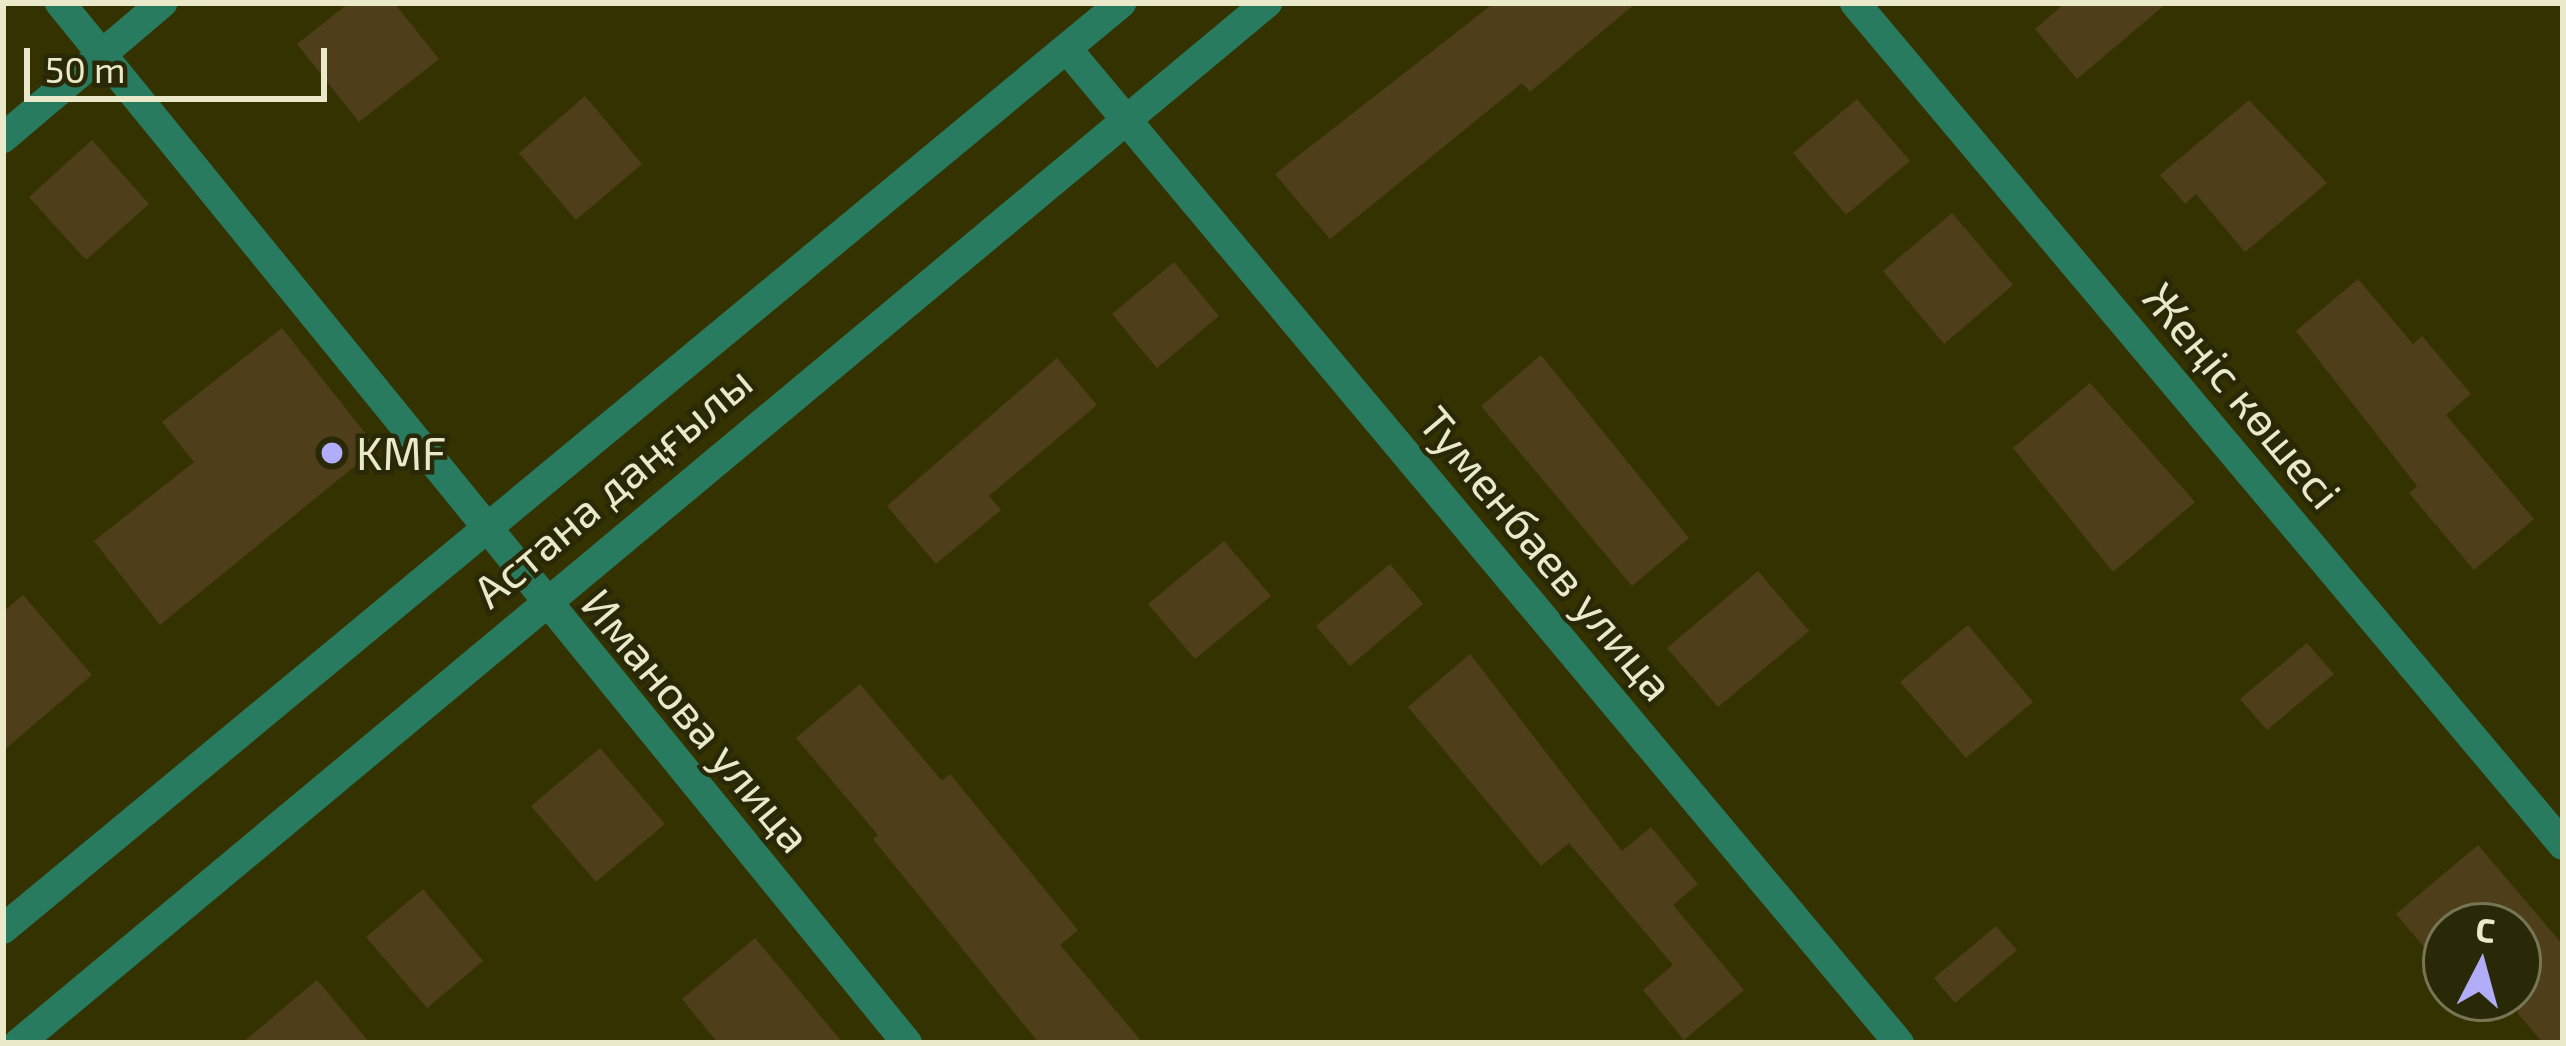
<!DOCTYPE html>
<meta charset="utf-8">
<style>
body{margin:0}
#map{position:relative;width:2566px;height:1046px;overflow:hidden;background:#343200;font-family:"Exo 2",sans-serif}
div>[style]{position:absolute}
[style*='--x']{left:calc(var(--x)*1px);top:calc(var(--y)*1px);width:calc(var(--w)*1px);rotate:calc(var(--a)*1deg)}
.building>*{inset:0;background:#4e3f1a}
.minor>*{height:30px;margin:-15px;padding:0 15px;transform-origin:15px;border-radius:15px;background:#287b5f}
.dots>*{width:33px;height:33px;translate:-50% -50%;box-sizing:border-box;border:6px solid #292807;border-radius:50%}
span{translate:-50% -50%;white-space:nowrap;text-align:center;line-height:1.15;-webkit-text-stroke:9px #292807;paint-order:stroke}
.street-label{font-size:45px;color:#eaeacb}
.poi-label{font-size:45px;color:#eaeacb}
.left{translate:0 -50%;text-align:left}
.frame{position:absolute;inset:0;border:6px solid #eaeacb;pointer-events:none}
.north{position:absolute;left:2422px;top:902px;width:120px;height:120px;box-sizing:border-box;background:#292807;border:3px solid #767655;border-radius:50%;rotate:6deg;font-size:33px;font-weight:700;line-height:48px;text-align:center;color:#eaeacb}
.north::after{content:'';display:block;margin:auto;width:42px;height:54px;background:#b2adf9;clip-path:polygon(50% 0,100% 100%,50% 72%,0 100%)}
.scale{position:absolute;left:24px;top:48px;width:303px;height:54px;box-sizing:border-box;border:6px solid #eaeacb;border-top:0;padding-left:15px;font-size:36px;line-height:42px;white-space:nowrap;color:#eaeacb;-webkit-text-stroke:9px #292807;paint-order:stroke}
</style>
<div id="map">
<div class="building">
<div style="clip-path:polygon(349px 3px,394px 3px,439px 59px,359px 122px,297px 44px)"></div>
<div style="clip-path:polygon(1494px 3px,1636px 3px,1530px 92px,1522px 83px,1330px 239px,1275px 174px)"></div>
<div style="clip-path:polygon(2065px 3px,2167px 3px,2077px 79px,2035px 29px)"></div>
<div style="clip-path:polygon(585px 96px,642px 164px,576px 220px,519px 153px)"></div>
<div style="clip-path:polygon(1857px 99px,1910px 161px,1846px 215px,1793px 153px)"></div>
<div style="clip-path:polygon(2249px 100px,2327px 183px,2245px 252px,2196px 194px,2185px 204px,2160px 175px)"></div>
<div style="clip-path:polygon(92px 140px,149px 204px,86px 260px,29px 197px)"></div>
<div style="clip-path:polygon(1952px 213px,2013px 285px,1944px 344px,1883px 271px)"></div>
<div style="clip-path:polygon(1174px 262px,1219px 316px,1157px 368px,1112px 314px)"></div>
<div style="clip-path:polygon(2358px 279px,2413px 344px,2422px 336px,2471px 394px,2446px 415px,2534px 519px,2474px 570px,2409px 493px,2417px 486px,2296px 331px)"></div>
<div style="clip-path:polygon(282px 328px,377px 448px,160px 625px,94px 541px,194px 462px,162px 422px)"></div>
<div style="clip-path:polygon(1541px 355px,1689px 538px,1632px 586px,1481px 406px)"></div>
<div style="clip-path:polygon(1057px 358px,1097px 405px,989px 496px,1001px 510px,936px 564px,887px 506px)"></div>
<div style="clip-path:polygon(2090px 383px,2195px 502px,2113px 572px,2013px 448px)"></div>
<div style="clip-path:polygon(1224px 541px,1271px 596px,1195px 659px,1148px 604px)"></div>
<div style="clip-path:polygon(1390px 564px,1423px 604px,1350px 666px,1316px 626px)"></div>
<div style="clip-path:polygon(1758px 571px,1809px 631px,1718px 707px,1667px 648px)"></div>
<div style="clip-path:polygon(23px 595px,92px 675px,3px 751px,3px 612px)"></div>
<div style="clip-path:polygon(1968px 625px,2033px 702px,1966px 758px,1900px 682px)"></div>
<div style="clip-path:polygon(2307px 643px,2334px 674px,2267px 730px,2240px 699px)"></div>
<div style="clip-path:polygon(1470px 654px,1622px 851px,1651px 827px,1698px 884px,1673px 905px,1744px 990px,1684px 1040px,1643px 990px,1673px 965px,1569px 843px,1541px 866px,1408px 707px)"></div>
<div style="clip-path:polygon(860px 684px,942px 781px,950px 774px,1078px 930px,1060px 945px,1143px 1043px,1039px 1043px,873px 839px,878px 835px,796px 738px)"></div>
<div style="clip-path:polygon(600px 748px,665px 824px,596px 882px,531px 806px)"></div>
<div style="clip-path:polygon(2478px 845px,2563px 945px,2563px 1043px,2543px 1043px,2518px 1014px,2518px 926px,2446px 926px,2446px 973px,2396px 914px)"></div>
<div style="clip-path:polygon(423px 889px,483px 961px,427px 1008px,366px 937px)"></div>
<div style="clip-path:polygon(1996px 926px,2017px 950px,1955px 1003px,1934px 978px)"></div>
<div style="clip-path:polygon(755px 938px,843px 1043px,718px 1043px,682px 999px)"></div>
<div style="clip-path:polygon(317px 980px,370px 1043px,242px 1043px)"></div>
</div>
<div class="minor">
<div style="--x:60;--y:3;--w:1341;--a:50.84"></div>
<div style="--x:1855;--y:3;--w:1100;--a:49.94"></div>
<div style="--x:1067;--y:49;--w:1296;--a:50.07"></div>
<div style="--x:3;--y:138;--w:209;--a:-40.3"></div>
<div style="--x:3;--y:929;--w:1452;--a:-39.63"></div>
<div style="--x:19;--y:1043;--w:1625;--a:-39.81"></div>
</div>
<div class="dots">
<div style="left:332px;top:453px;background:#b2adf9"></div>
</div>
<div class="street-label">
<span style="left:2243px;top:395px;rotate:50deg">Жеңіс көшесі</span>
<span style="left:612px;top:486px;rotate:-40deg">Астана даңғылы</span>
<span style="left:1547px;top:553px;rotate:50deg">Туменбаев улица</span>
<span style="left:697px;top:720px;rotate:50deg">Иманова улица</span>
</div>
<div class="poi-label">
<span class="left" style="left:356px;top:453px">KMF</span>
</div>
<div class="frame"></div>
<div class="north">С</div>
<div class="scale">50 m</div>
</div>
